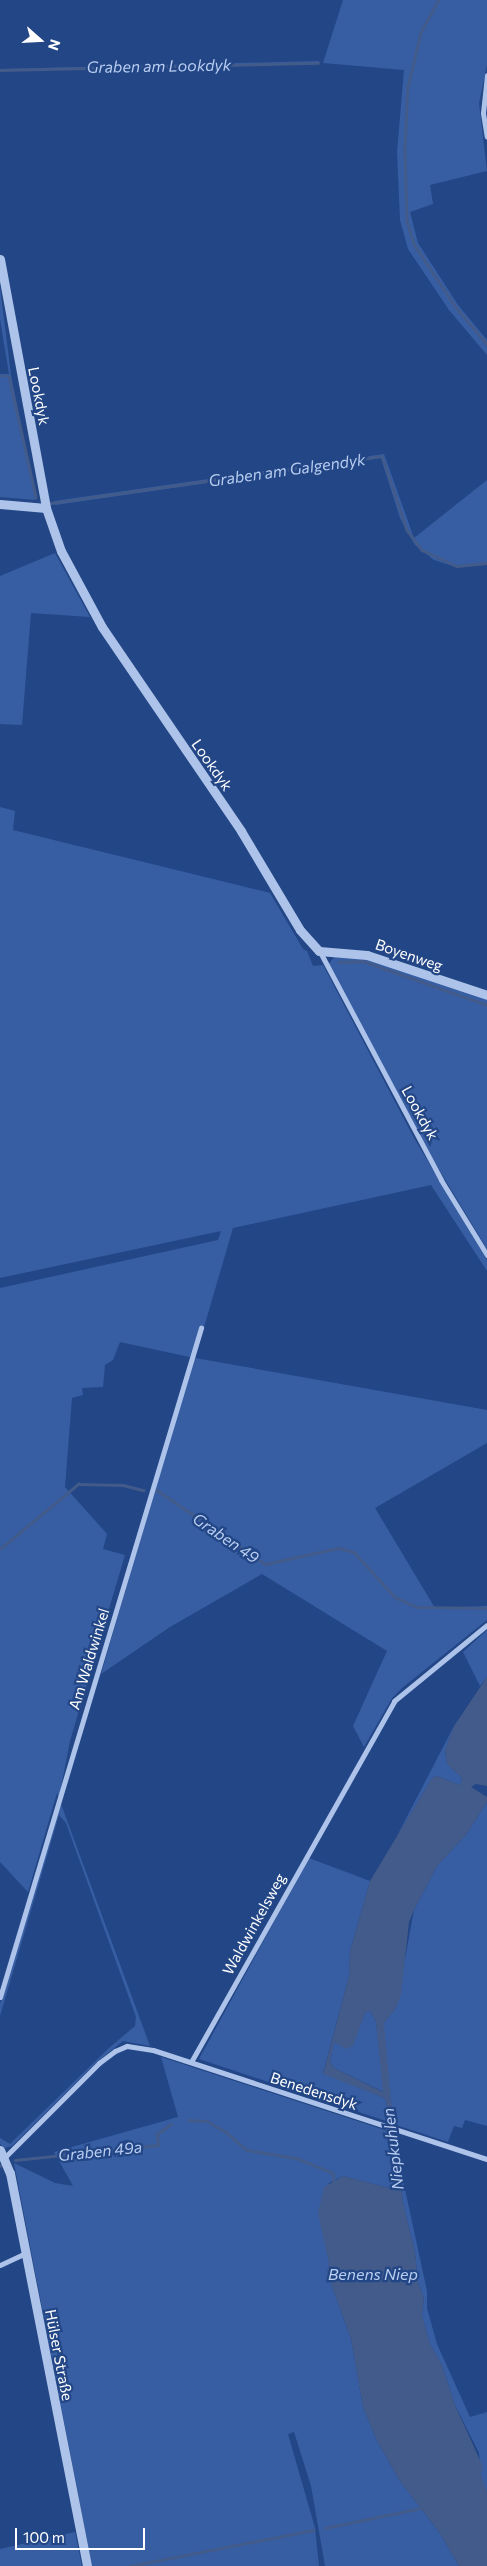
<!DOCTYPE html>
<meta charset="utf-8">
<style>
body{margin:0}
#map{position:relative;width:487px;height:2566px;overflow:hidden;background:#234686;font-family:Commissioner,sans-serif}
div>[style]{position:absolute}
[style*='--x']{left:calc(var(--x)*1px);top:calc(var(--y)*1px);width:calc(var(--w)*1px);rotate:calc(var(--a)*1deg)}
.green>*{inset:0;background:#375ea3}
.water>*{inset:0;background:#425b8a}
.stream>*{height:2.5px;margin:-1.25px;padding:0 1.25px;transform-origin:1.25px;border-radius:1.25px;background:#425b8a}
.minor>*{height:5px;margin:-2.5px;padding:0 2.5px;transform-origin:2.5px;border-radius:2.5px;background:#adc3e9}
.tertiary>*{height:9px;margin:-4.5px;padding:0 4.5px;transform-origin:4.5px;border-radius:4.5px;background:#adc3e9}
span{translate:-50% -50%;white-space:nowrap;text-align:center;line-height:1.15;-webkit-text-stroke:4.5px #234686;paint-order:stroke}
.street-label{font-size:15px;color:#fff}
.water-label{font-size:16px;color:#b8cdf0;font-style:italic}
.north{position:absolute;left:15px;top:15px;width:50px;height:50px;-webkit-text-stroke:4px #234686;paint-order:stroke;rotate:109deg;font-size:14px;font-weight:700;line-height:20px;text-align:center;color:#fff}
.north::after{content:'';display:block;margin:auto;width:18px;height:22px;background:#fff;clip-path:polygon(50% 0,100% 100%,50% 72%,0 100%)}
.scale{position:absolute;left:15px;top:2528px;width:130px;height:22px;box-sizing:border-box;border:2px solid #fff;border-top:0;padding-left:6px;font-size:15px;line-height:18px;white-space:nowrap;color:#fff;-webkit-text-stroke:4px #234686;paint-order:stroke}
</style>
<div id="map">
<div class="green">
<div style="clip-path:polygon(343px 0,487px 0,487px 65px,479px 103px,487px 171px,430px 185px,433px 204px,410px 212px,418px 243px,458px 305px,487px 340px,487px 355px,449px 310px,408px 249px,400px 220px,397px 152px,404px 70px,323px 63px)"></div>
<div style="clip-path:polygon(319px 61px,319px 64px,0 71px,0 69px)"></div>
<div style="clip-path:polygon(0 287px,11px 375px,36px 500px,0 497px,0 374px,9px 374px,0 319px)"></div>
<div style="clip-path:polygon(384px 454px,414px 538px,487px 480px,487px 564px,456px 567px,434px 560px,415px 545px,400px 518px,381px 458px,55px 505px,54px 501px)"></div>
<div style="clip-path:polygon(55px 553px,90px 617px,31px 613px,22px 725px,0 724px,0 576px)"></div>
<div style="clip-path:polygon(0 807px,15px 811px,13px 830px,270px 893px,303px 949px,307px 951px,313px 966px,323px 965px,414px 1138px,487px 1260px,487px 1271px,431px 1185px,233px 1228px,195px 1358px,487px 1410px,487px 1443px,375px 1508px,435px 1608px,487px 1606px,487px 1620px,402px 1688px,392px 1698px,364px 1747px,353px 1726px,387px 1651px,262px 1574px,170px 1627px,101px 1674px,194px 1358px,120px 1342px,113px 1360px,105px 1365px,103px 1387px,82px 1388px,83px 1395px,72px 1398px,65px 1487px,107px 1534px,103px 1549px,125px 1555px,70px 1741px,59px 1798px,57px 1793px,28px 1892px,0 1862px,0 1288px,218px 1240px,221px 1231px,0 1278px)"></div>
<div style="clip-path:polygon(357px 956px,487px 999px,487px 1249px,418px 1135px,329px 964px,334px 957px)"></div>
<div style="clip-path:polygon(487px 1630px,487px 1677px,480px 1686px,463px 1652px)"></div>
<div style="clip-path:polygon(454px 1726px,445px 1751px,447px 1764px,462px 1778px,460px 1785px,437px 1776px,432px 1778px,396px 1838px)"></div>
<div style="clip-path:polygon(487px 1802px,487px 2126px,465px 2120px,462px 2128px,454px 2126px,448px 2142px,393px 2124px,383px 2030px,384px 2023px,396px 2008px,414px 1910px,437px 1866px,466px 1835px)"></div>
<div style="clip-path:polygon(61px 1804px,150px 2046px,123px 2041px,98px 2061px,12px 2146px,5px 2148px,0 2144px,0 2138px,10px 2144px,109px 2048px,135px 2026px,136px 2017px,66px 1823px,59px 1815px,0 2016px,0 2004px,22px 1928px)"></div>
<div style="clip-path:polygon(309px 1858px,370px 1881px,350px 1951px,349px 1976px,323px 2073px,382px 2097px,386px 2100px,389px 2122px,199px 2059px)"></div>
<div style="clip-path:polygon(370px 2011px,376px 2022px,384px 2092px,334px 2068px,330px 2062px,334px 2041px,352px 2046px,365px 2013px)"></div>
<div style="clip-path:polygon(161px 2057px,391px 2132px,396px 2182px,393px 2189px,343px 2176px,329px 2183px,321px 2218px,329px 2264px,327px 2273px,351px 2339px,363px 2407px,376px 2439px,399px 2480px,439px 2532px,459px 2566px,325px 2566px,311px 2486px,294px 2432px,288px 2434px,315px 2528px,319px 2566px,92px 2566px,14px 2163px,55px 2183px,73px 2186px,54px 2152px,178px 2117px)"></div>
<div style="clip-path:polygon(395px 2134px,399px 2135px,400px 2166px,427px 2291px,427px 2308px,437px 2344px,470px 2417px,487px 2412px,487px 2492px,482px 2482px,479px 2453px,455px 2405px,442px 2365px,430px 2344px,422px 2315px,424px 2298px,418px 2283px,415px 2252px,403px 2203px)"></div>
<div style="clip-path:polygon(75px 2532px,82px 2566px,0 2566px,0 2549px)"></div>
</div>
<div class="water">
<div style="clip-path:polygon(evenodd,487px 1677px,487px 1786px,476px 1784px,471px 1787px,487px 1797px,487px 1802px,466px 1835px,437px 1866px,414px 1910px,409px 1922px,401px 1995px,396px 2008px,384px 2023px,393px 2124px,389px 2122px,386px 2100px,382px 2097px,323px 2074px,349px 1976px,350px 1951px,370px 1881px,432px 1778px,437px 1776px,460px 1785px,462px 1778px,447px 1764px,445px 1750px,454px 1726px,487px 1677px,370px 2011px,376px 2022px,383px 2092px,334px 2068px,330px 2062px,334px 2042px,346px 2049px,353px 2046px,365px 2013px,370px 2011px)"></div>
<div style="clip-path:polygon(391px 2132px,395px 2134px,403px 2203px,415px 2252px,418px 2283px,424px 2298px,422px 2315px,430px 2344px,442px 2365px,455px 2405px,483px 2467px,481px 2474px,487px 2492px,487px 2566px,459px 2566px,439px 2532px,399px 2480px,376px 2439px,363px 2407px,351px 2339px,327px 2273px,329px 2264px,318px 2213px,324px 2187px,343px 2176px,393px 2189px,396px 2182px)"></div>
</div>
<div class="stream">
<div style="--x:439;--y:0;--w:38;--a:119"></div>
<div style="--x:421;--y:33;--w:56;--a:103.5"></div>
<div style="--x:408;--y:87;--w:62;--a:92.8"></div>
<div style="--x:405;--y:149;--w:72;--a:88.4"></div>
<div style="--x:407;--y:221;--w:24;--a:73"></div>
<div style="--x:414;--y:244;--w:74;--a:56.5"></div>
<div style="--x:455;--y:306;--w:50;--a:49.9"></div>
<div style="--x:0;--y:70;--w:318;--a:-1.3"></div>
<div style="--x:0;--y:376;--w:9;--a:0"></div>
<div style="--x:9;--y:376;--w:124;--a:77.4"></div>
<div style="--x:51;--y:503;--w:334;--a:-8.1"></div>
<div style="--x:382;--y:456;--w:78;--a:71.3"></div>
<div style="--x:407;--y:530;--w:25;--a:53"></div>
<div style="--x:422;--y:550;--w:38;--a:25"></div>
<div style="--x:457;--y:566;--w:30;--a:-6"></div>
<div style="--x:339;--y:962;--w:24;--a:-2"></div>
<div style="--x:363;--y:961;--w:132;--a:19.5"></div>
<div style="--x:157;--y:1490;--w:131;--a:34.4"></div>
<div style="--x:265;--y:1564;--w:76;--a:-12.2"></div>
<div style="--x:339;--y:1548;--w:16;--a:15"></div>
<div style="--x:354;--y:1552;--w:61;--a:47.7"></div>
<div style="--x:395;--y:1597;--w:23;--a:25"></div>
<div style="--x:416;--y:1607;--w:71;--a:0.8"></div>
<div style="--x:0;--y:1549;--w:102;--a:-39.8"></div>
<div style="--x:78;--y:1484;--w:45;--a:1.3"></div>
<div style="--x:123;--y:1485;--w:21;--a:14"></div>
<div style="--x:188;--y:2120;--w:19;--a:3"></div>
<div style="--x:207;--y:2121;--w:22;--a:30"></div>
<div style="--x:226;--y:2132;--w:28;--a:41"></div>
<div style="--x:247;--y:2150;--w:50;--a:9.3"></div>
<div style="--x:296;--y:2158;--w:40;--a:22"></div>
<div style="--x:333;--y:2173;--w:8;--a:83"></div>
<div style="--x:15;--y:2160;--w:144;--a:-6"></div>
<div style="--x:158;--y:2145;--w:11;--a:-95"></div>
<div style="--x:157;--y:2134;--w:17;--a:-36"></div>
<div style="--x:0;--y:2166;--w:1;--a:-45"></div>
<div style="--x:325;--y:2528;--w:99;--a:-11.7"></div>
<div style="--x:130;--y:2566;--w:187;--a:-11.1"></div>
</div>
<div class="minor">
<div style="--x:487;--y:75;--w:38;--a:96"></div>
<div style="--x:483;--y:113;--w:24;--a:81"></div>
<div style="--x:320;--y:952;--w:258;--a:62"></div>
<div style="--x:441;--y:1180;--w:88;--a:58.5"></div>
<div style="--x:0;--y:1997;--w:699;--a:-73.28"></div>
<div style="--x:191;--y:2062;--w:414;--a:-60.6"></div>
<div style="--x:394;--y:1701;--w:120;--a:-39.3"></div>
<div style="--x:5;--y:2157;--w:133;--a:-45"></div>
<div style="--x:99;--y:2063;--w:20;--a:-37"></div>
<div style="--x:115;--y:2051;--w:13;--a:-23"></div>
<div style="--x:127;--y:2046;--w:26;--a:9"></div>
<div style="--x:153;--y:2050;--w:351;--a:18.1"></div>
<div style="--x:0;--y:2265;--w:29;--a:-25"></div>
</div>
<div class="tertiary">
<div style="--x:0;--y:259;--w:253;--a:79.5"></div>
<div style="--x:46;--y:508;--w:46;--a:70.8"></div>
<div style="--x:61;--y:551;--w:86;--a:61.7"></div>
<div style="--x:102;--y:627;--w:247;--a:55.7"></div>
<div style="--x:241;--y:831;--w:115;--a:59.2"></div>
<div style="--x:300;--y:930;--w:28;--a:48"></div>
<div style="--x:319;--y:951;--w:48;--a:4.8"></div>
<div style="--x:367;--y:955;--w:126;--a:18.4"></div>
<div style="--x:0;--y:504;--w:46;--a:5"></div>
<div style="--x:0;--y:2150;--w:25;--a:67"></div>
<div style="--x:10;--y:2173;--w:400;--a:78.9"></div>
</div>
<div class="street-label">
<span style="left:39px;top:396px;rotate:79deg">Lookdyk</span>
<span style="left:212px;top:765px;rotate:55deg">Lookdyk</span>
<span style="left:409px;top:955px;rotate:19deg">Boyenweg</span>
<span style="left:420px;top:1113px;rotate:61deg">Lookdyk</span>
<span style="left:89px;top:1659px;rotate:-73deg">Am Waldwinkel</span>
<span style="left:254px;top:1924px;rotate:-61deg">Waldwinkelsweg</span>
<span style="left:314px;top:2091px;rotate:18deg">Benedensdyk</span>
<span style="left:59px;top:2355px;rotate:79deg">Hülser Straße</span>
</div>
<div class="water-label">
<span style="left:159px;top:66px;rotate:-1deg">Graben am Lookdyk</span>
<span style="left:287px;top:470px;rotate:-8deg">Graben am Galgendyk</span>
<span style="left:226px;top:1538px;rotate:34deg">Graben 49</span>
<span style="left:393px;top:2149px;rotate:-97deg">Niepkuhlen</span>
<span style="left:100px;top:2151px;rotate:-6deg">Graben 49a</span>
<span style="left:373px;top:2274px">Benens Niep</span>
</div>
<div class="north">N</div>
<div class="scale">100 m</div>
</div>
